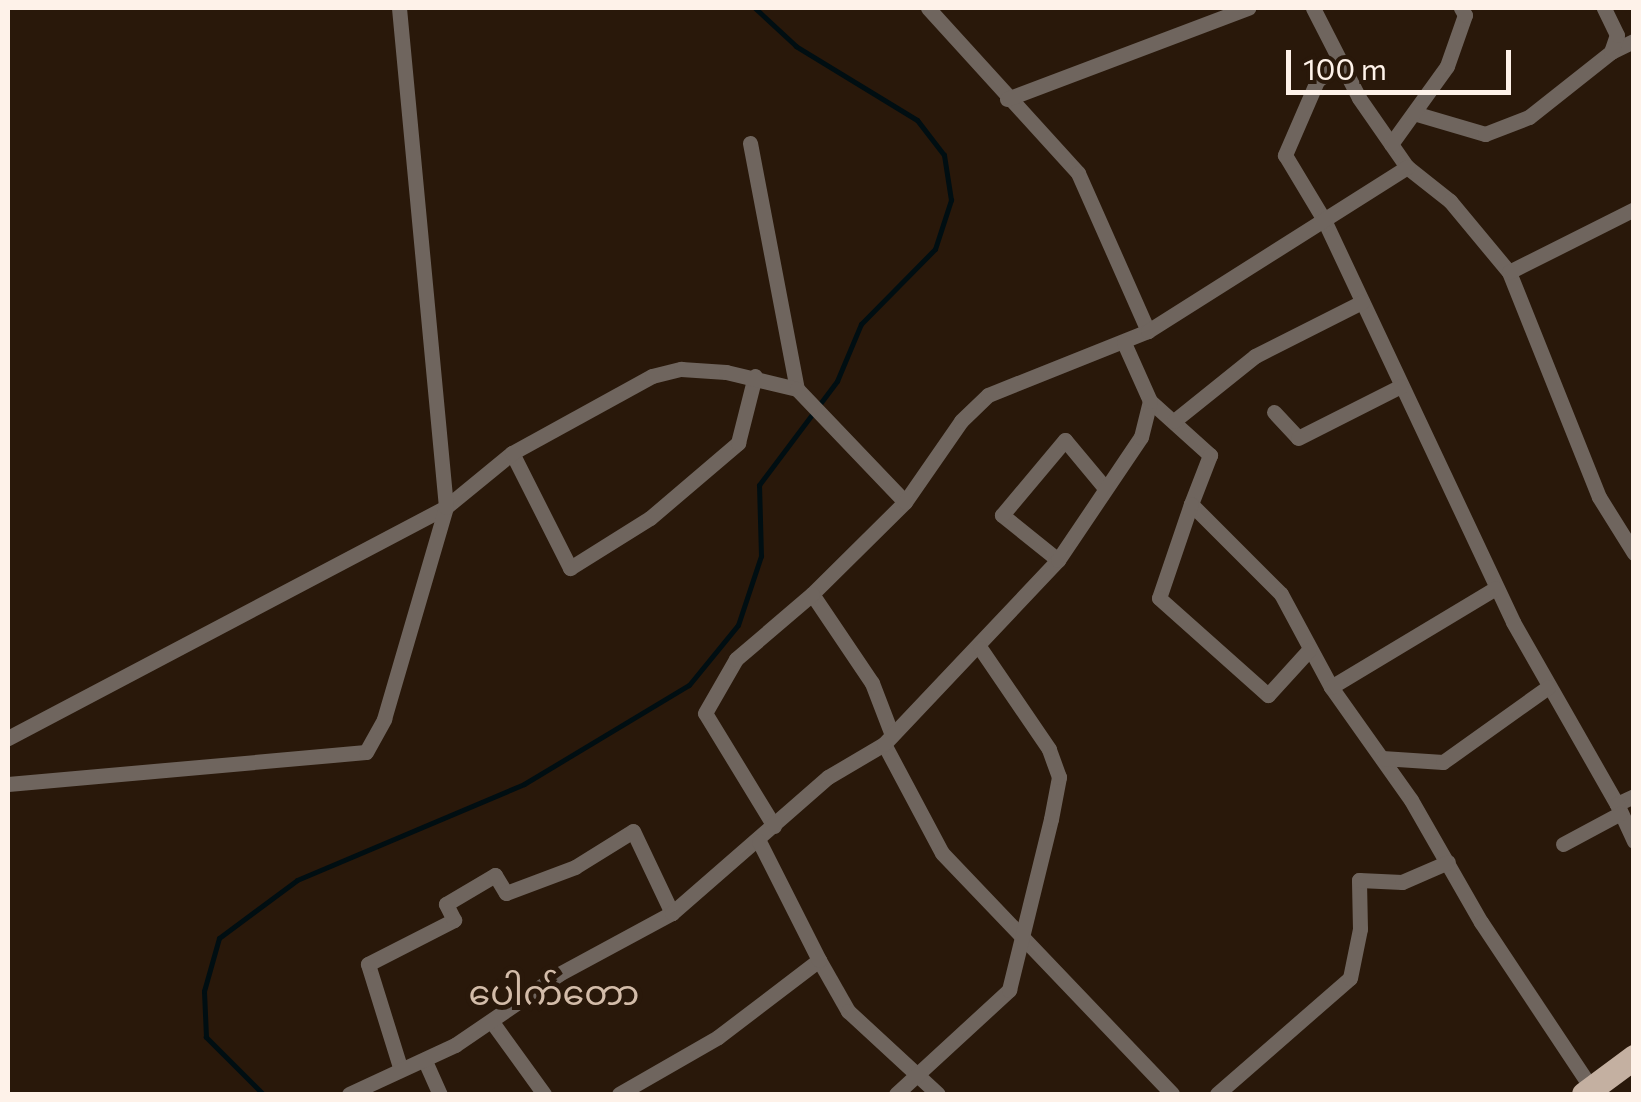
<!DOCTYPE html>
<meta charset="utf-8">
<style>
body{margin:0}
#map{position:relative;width:1641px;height:1102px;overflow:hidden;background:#29180a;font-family:Commissioner,"Noto Sans Myanmar",sans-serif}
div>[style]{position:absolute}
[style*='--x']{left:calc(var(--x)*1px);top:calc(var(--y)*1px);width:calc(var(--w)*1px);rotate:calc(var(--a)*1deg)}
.stream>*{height:5px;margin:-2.5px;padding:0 2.5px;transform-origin:2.5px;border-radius:2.5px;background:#000e12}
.street>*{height:15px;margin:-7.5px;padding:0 7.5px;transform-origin:7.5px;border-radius:7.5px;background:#6f655e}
.primary>*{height:25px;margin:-12.5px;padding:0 12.5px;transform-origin:12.5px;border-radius:12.5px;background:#c4b0a1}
span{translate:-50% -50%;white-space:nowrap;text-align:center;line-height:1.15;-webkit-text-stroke:10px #29180a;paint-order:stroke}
.quarter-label{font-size:35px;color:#d3bca9}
.frame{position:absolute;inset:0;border:10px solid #fef2e9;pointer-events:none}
.scale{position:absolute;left:1286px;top:50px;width:225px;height:45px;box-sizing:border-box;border:5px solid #fef2e9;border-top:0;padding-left:12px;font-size:30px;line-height:35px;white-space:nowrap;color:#fef2e9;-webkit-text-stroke:8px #29180a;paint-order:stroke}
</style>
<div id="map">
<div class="stream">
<div style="--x:263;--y:1094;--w:81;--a:-135"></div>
<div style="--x:206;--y:1037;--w:46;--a:-92.5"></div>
<div style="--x:204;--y:991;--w:55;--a:-74.2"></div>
<div style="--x:219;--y:938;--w:97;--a:-36.6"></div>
<div style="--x:297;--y:880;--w:246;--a:-22.9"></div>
<div style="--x:524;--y:784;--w:192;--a:-31"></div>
<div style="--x:689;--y:685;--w:77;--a:-50.8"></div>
<div style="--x:738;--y:625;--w:73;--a:-71.6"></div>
<div style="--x:761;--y:556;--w:71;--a:-91.6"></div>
<div style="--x:759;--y:485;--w:130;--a:-53.1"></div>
<div style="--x:837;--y:381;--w:62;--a:-67.2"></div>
<div style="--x:861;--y:324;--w:105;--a:-45.4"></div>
<div style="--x:935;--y:249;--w:52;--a:-71.9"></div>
<div style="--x:951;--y:200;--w:46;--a:-98.8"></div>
<div style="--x:944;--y:155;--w:44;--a:-127.6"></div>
<div style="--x:917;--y:120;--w:142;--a:-148.6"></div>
<div style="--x:796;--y:46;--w:56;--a:-137.2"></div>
</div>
<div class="street">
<div style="--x:928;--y:8;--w:223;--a:47.7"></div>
<div style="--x:1078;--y:173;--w:173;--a:66.1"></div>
<div style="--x:1313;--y:8;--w:101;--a:62.9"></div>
<div style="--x:1359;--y:98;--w:84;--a:55.2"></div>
<div style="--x:1407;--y:167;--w:55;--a:38.3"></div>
<div style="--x:1450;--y:201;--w:92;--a:50.3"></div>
<div style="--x:1509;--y:272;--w:242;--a:68.2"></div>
<div style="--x:1599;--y:497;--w:66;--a:58"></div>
<div style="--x:1611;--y:52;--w:25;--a:-26"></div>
<div style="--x:1340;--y:64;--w:29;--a:144"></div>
<div style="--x:1317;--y:81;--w:81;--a:113.4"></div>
<div style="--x:1285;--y:155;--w:76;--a:59"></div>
<div style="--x:1324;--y:220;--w:444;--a:64.8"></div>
<div style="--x:1513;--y:622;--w:210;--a:60.3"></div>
<div style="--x:1007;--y:99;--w:258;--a:-20.7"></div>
<div style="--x:1417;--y:114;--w:71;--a:16.4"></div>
<div style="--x:1485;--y:134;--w:47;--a:-21.1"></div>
<div style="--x:1529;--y:117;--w:105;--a:-38.4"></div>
<div style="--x:1611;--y:52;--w:18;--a:-71"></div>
<div style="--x:1617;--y:35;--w:30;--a:-116"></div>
<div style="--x:750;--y:143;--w:250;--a:79.2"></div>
<div style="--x:1391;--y:144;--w:96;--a:-54.3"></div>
<div style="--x:1447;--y:66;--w:54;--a:-70.6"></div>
<div style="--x:1465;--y:15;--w:8;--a:-120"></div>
<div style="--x:1509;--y:272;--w:140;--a:-26.7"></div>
<div style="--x:1150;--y:401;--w:81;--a:42"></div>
<div style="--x:1210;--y:455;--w:53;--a:111.2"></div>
<div style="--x:1191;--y:504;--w:127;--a:45"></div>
<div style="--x:1281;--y:594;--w:106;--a:61.7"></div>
<div style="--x:1331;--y:687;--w:138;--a:54.7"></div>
<div style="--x:1411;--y:800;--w:141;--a:60.2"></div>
<div style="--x:1481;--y:922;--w:201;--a:56.4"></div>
<div style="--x:1274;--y:412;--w:35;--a:47"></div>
<div style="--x:1298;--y:438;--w:115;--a:-26.8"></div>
<div style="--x:1174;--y:421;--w:104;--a:-38.7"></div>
<div style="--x:1255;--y:356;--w:120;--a:-26.8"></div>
<div style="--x:512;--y:453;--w:129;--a:63.2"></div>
<div style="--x:570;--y:568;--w:94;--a:-32"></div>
<div style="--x:650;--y:518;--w:116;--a:-40.4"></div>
<div style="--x:738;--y:443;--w:69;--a:-75.8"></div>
<div style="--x:1191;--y:504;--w:99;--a:108.8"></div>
<div style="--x:1159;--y:598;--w:146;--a:41.7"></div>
<div style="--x:1268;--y:695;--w:61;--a:-47.7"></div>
<div style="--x:1058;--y:560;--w:72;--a:-141.2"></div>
<div style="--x:1002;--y:515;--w:98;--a:-50"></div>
<div style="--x:1065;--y:440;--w:62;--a:50.2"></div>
<div style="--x:1331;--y:687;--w:192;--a:-31"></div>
<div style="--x:892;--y:735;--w:56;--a:-111"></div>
<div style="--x:872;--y:683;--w:107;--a:-124"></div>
<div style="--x:812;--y:594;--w:131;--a:-44.7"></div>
<div style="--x:8;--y:738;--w:495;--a:-27.8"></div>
<div style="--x:446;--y:507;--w:85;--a:-39.3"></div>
<div style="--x:512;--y:453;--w:160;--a:-28.8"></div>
<div style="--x:652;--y:376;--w:30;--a:-14"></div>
<div style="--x:681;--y:369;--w:45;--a:3.8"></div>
<div style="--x:726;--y:372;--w:73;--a:13.5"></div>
<div style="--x:797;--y:389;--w:156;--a:46.3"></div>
<div style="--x:905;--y:502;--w:98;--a:-55.3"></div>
<div style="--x:961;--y:421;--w:37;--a:-44"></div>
<div style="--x:988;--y:395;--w:172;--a:-21.8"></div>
<div style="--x:1148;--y:331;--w:307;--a:-32.3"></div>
<div style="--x:884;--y:744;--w:123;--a:62"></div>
<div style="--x:942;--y:853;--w:333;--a:46.3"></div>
<div style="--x:1382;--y:758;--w:61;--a:3.8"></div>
<div style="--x:1443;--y:762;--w:129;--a:-35.5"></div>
<div style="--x:8;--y:784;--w:359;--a:-5.1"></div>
<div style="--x:366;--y:752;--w:38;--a:-61"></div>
<div style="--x:384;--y:719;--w:221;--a:-73.7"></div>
<div style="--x:446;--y:507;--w:501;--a:-95.38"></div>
<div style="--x:1634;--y:796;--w:19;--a:155"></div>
<div style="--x:1617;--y:804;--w:41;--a:65.3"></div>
<div style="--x:774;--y:826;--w:132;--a:-121.4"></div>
<div style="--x:705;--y:713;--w:62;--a:-60.1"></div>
<div style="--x:736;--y:659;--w:100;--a:-40.5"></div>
<div style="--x:1563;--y:844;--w:64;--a:-28.2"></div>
<div style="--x:819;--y:960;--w:59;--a:60.4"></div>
<div style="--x:848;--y:1011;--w:122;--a:42.7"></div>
<div style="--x:492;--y:1022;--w:89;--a:54.2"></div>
<div style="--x:425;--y:1061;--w:36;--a:66"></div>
<div style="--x:400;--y:1067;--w:108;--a:-107.3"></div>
<div style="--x:368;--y:964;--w:97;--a:-27.1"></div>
<div style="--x:454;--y:920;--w:18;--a:-117"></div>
<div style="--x:446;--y:904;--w:57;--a:-30.6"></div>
<div style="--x:495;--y:875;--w:21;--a:59"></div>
<div style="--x:506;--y:893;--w:74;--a:-20.6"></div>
<div style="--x:575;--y:867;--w:68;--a:-31.8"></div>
<div style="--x:633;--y:831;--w:91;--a:64.6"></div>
<div style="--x:349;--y:1094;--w:117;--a:-24.8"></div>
<div style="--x:455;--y:1045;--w:126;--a:-34.3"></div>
<div style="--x:559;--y:974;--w:128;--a:-28.4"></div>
<div style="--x:672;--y:913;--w:207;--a:-41.1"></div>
<div style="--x:828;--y:777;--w:65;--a:-30.5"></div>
<div style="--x:884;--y:744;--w:253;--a:-46.6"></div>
<div style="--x:1058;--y:560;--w:148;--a:-56"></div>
<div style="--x:1141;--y:437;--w:37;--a:-76"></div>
<div style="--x:1150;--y:401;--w:64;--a:-114.1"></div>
<div style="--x:619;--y:1094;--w:114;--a:-29.9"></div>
<div style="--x:718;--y:1037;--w:127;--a:-37.3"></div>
<div style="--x:819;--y:960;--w:133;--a:-116.8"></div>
<div style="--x:896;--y:1094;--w:154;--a:-42.6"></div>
<div style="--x:1009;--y:990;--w:176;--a:-76.2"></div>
<div style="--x:1051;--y:819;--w:43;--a:-79.2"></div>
<div style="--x:1059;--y:777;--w:30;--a:-110"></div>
<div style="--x:1049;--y:749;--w:122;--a:-124.3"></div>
<div style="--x:1217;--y:1094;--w:176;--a:-41.1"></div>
<div style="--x:1350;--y:978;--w:50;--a:-78.5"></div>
<div style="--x:1360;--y:929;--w:49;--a:-91.2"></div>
<div style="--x:1359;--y:880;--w:43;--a:2.7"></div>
<div style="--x:1402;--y:882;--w:50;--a:-23.5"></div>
</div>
<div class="primary">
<div style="--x:1584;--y:1094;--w:62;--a:-36.5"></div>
</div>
<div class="quarter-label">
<span style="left:554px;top:991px">ပေါက်တော</span>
</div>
<div class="frame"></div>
<div class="scale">100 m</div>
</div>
